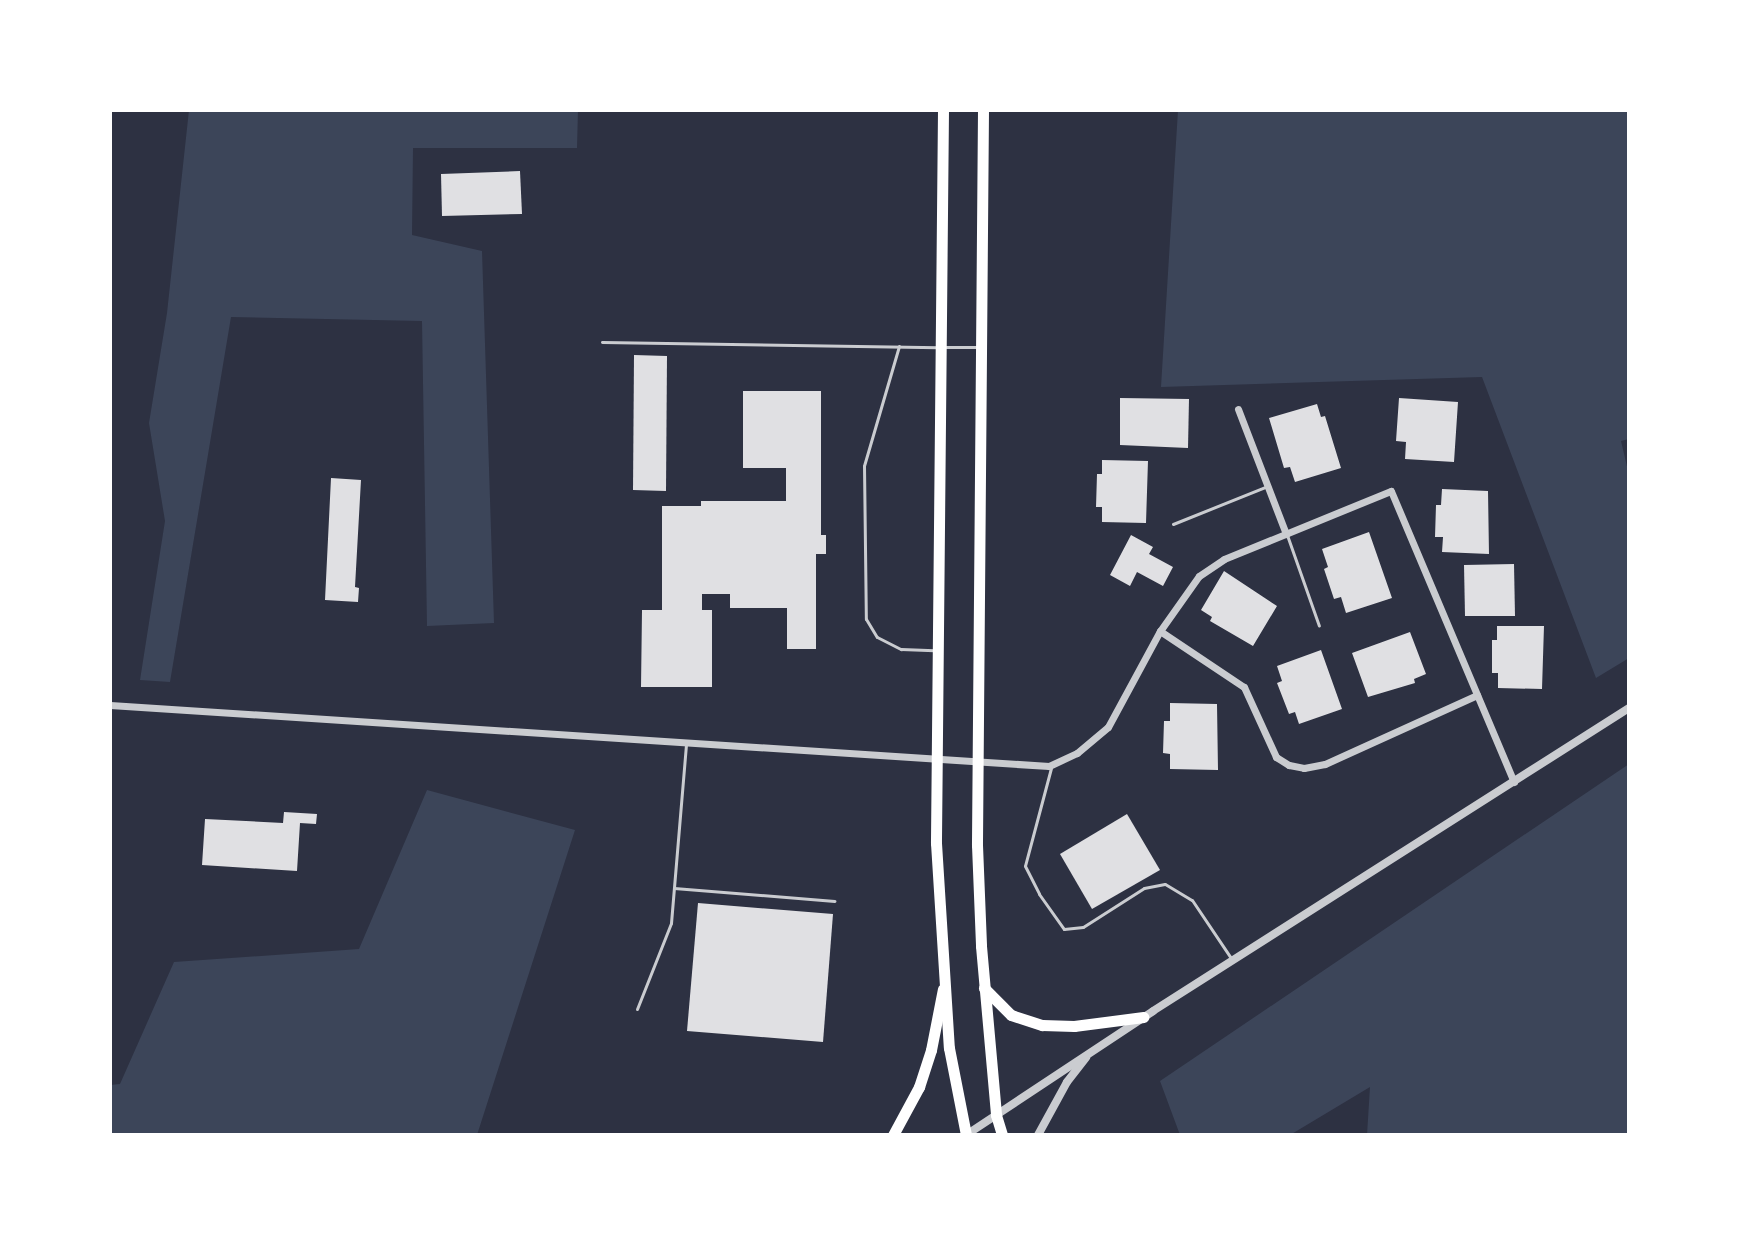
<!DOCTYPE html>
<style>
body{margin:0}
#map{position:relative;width:1739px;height:1245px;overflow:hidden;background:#2d3142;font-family:"IBM Plex Serif",serif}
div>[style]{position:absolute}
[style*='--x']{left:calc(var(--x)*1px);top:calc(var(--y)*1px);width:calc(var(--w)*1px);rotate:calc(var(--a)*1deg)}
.green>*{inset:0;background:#3c4559}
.building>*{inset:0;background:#e0e0e3}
.service>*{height:3px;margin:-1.5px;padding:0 1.5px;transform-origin:1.5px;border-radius:1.5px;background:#caccd0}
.minor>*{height:7px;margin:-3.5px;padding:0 3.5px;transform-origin:3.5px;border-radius:3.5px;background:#caccd0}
.tertiary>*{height:8px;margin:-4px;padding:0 4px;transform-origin:4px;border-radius:4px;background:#caccd0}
.primary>*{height:11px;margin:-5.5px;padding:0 5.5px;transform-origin:5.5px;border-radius:5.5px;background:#fff}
.trunk>*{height:11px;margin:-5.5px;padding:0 5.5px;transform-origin:5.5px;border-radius:5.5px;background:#fff}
span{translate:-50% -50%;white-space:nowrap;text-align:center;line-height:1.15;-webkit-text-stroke:6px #fff;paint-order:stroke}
.frame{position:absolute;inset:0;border:112px solid #fff;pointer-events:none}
</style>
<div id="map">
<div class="green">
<div style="clip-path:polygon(189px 110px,578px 110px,577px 148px,413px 148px,412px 235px,482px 251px,494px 623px,427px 626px,422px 321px,231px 317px,170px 682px,140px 680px,165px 521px,149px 423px,167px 313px)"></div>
<div style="clip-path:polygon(1178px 110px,1629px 110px,1629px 439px,1621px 441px,1629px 475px,1629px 658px,1596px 678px,1482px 377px,1161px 387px)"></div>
<div style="clip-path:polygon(1629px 764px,1629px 1135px,1367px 1135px,1370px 1087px,1290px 1135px,1180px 1135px,1160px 1081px)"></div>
<div style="clip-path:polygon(427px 790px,575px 830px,477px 1135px,110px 1135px,110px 1085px,120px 1084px,174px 962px,359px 949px)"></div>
</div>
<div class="building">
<div style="clip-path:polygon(520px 171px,522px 214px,442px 216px,441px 174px)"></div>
<div style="clip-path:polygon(634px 355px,667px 356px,666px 491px,633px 490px)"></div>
<div style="clip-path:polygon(743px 391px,821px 391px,821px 535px,826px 535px,826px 554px,816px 554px,816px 649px,787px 649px,787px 608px,730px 608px,730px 594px,702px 594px,702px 610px,712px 610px,712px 687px,641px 687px,642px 610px,662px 610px,662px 506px,701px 506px,701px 501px,786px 501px,786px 468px,743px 468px)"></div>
<div style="clip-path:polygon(1120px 398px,1189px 399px,1188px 448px,1120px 445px)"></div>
<div style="clip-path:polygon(1399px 398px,1458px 402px,1454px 462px,1405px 459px,1406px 442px,1396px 441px)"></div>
<div style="clip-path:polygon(1317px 404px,1321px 417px,1325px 416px,1341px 468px,1295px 482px,1290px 467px,1284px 468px,1269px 418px)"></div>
<div style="clip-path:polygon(1102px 460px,1148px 461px,1146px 523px,1102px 522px,1102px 507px,1096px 507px,1097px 474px,1102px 474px)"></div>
<div style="clip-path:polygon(331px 478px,361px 480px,355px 587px,359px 588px,358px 602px,325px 600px)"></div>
<div style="clip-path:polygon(1442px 489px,1488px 491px,1489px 554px,1442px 552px,1443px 537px,1435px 537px,1436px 505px,1441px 505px)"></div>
<div style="clip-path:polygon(1369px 532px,1392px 598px,1346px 613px,1341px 597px,1334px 599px,1324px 569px,1328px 567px,1322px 549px)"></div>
<div style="clip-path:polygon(1131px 535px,1153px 547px,1149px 554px,1173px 567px,1163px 586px,1137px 572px,1130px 586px,1110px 575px)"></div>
<div style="clip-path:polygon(1514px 564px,1515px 616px,1465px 616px,1464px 565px)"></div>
<div style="clip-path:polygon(1224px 571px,1277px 606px,1253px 646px,1210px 621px,1212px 617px,1201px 610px)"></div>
<div style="clip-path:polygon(1497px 626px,1544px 626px,1542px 689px,1498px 688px,1498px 673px,1492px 673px,1492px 640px,1497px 640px)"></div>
<div style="clip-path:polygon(1410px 632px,1426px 674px,1414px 679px,1415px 683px,1368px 697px,1352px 653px)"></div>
<div style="clip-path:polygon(1321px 650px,1342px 709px,1299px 724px,1295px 712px,1289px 714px,1277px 683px,1282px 681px,1277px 666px)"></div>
<div style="clip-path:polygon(1170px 703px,1217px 704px,1218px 770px,1170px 769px,1170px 754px,1163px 753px,1164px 721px,1170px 721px)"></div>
<div style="clip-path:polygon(284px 812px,317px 814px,316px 824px,300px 823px,297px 871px,202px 865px,205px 819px,283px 823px)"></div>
<div style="clip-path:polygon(1127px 814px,1160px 870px,1092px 909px,1060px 854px)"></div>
<div style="clip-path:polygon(698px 903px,833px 914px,823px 1042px,687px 1031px)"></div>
</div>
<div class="service">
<div style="--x:602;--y:342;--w:336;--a:0.9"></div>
<div style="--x:899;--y:346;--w:125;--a:106.3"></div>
<div style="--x:864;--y:466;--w:153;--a:89.3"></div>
<div style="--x:866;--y:619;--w:21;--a:59"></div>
<div style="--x:877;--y:637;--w:27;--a:27"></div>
<div style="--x:901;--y:649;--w:33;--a:2"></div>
<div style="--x:945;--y:347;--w:33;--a:0"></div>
<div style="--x:1173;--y:524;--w:99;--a:-21.9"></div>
<div style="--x:1287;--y:535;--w:96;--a:70.6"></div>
<div style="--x:1051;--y:768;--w:101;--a:104.9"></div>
<div style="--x:1025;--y:866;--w:31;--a:63"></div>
<div style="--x:1039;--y:894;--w:43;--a:54.5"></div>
<div style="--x:1064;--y:929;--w:19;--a:-6"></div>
<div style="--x:1083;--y:927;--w:72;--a:-32.6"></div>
<div style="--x:1144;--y:888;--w:21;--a:-11"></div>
<div style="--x:1165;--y:884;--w:31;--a:31"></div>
<div style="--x:1192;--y:900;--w:70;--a:56.1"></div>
<div style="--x:674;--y:888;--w:161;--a:4.6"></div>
<div style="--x:637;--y:1009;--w:92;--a:-68.4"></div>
<div style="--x:671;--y:923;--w:181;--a:-85.2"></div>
</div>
<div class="minor">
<div style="--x:1238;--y:409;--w:134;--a:69"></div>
<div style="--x:1160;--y:631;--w:101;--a:33.7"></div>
<div style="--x:1244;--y:687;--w:77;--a:65.4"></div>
<div style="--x:1276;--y:757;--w:15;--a:32"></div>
<div style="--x:1289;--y:765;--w:15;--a:11"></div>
<div style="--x:1304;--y:768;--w:21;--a:-11"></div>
<div style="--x:1325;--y:764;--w:167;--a:-24.4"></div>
<div style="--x:110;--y:705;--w:941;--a:3.72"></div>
<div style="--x:1049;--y:766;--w:31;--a:-25"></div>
<div style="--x:1077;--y:753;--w:40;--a:-40"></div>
<div style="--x:1108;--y:727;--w:109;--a:-61.6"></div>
<div style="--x:1160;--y:631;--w:67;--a:-54.7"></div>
<div style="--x:1199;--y:576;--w:30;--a:-34"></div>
<div style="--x:1224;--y:559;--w:180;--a:-22.2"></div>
<div style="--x:1391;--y:491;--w:316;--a:67.1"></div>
</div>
<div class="tertiary">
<div style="--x:966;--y:1135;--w:224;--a:-33.5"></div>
<div style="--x:1153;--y:1011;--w:564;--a:-32.48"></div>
<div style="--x:1038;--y:1135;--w:60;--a:-61.3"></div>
<div style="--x:1067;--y:1082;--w:31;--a:-52"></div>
</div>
<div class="primary">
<div style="--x:893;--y:1135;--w:55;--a:-61.6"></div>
<div style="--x:919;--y:1087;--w:39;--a:-72"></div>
<div style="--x:931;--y:1050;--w:62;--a:-78.9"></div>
</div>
<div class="trunk">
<div style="--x:943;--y:110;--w:733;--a:90.55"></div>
<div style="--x:936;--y:843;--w:205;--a:86.4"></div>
<div style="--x:949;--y:1048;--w:89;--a:78.9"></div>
<div style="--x:983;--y:110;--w:735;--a:90.47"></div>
<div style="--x:977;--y:845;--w:101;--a:87.7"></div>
<div style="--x:981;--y:946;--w:170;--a:84.9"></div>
<div style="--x:996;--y:1115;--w:21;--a:73"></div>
<div style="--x:984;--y:988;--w:38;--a:45"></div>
<div style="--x:1011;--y:1015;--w:33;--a:18"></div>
<div style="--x:1042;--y:1025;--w:32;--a:2"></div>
<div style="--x:1074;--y:1026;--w:70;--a:-7.4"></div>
</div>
<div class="frame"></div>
</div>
